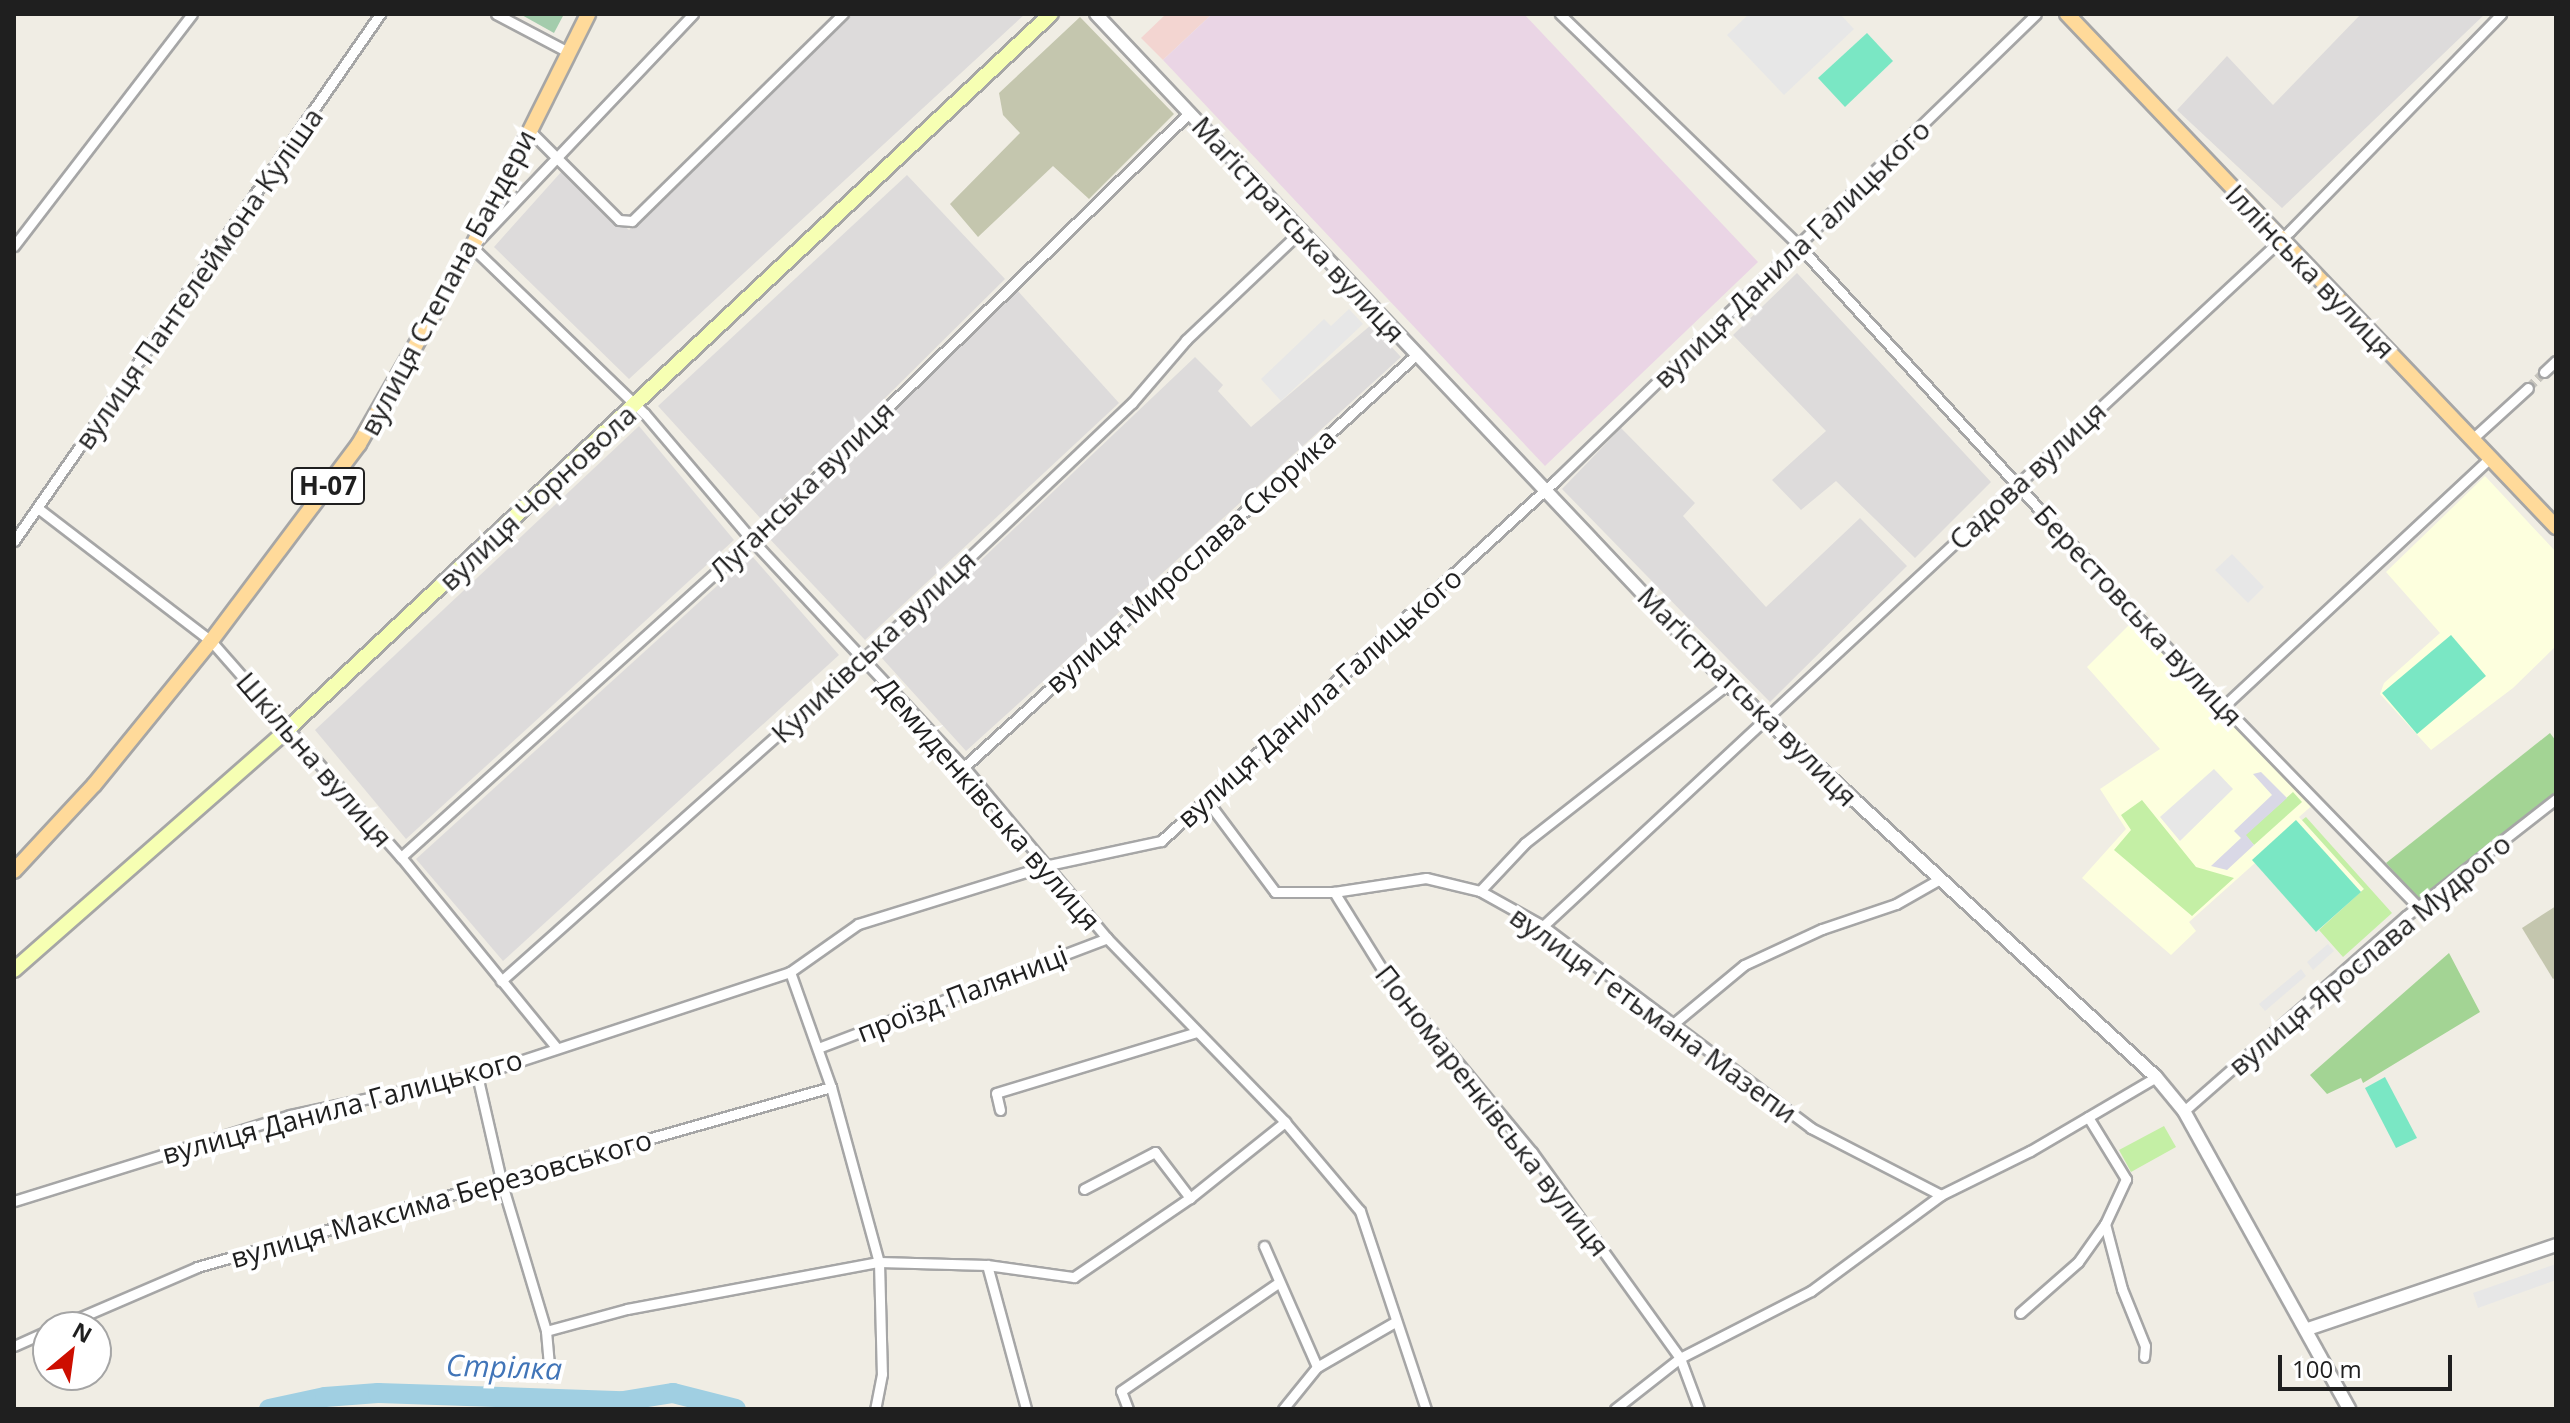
<!DOCTYPE html>
<meta charset="utf-8">
<style>
body{margin:0}
#map{position:relative;width:2570px;height:1423px;overflow:hidden;background:#f0ede4;font-family:"Open Sans",sans-serif}
div>[style]{position:absolute}
[style*='--x']{left:calc(var(--x)*1px);top:calc(var(--y)*1px);width:calc(var(--w)*1px);rotate:calc(var(--a)*1deg)}
.residential>*{inset:0;background:#dddbdb}
.commercial>*{inset:0;background:#f3d5d1}
.industrial>*{inset:0;background:#ead5e5}
.education>*{inset:0;background:#fdffde}
.construction>*{inset:0;background:#c4c6ae}
.grass>*{inset:0;background:#c4efa5}
.forest>*{inset:0;background:#a3d494}
.cemetery>*{inset:0;background:#a3ccac}
.pitch>*{inset:0;background:#7ae7c4}
.parking>*{inset:0;background:#e7e7e7}
.plaza>*{inset:0;background:#d9d8e6}
.river>*{height:20px;margin:-10px;padding:0 10px;transform-origin:10px;border-radius:10px;background:#a0cfe2}
.minor-tunnel>*{height:9px;margin-top:-4.5px;transform-origin:0;background:repeating-linear-gradient(90deg,#c6c4bd 0 9px,transparent 0 13.5px)}
.roads{filter:drop-shadow(2px 0 #a6a6a6) drop-shadow(-2px 0 #a6a6a6) drop-shadow(0 2px #a6a6a6) drop-shadow(0 -2px #a6a6a6)}
.minor>*{height:9px;margin:-4.5px;padding:0 4.5px;transform-origin:4.5px;border-radius:4.5px;background:#fff}
.tertiary>*{height:12px;margin:-6px;padding:0 6px;transform-origin:6px;border-radius:6px;background:#fff}
.secondary>*{height:14px;margin:-7px;padding:0 7px;transform-origin:7px;border-radius:7px;background:#f6ffb3}
.primary>*{height:14px;margin:-7px;padding:0 7px;transform-origin:7px;border-radius:7px;background:#ffda9a}
span{translate:-50% -50%;white-space:nowrap;text-align:center;line-height:1.15;-webkit-text-stroke:8px #fff;paint-order:stroke}
.shield-label span{padding:2px 6px;background:#fff;border:2px solid;border-radius:6px;-webkit-text-stroke-width:0}
.shield-label{font-size:26px;color:#1f1f1f;font-weight:700}
.street-label{font-size:28px;color:#1f1f1f}
.water-label{font-size:30px;color:#4175b8;font-style:italic}
.frame{position:absolute;inset:0;border:16px solid #1f1f1f;pointer-events:none}
.north{position:absolute;left:32px;top:1311px;width:80px;height:80px;box-sizing:border-box;background:#fff;border:2px solid #a5a5a5;border-radius:50%;rotate:29deg;font-size:22px;font-weight:700;line-height:32px;text-align:center;color:#1f1f1f}
.north::after{content:'';display:block;margin:auto;width:28px;height:36px;background:#cd0e00;clip-path:polygon(50% 0,100% 100%,50% 72%,0 100%)}
.scale{position:absolute;left:2278px;top:1355px;width:174px;height:36px;box-sizing:border-box;border:4px solid #1f1f1f;border-top:0;padding-left:10px;font-size:24px;line-height:28px;white-space:nowrap;color:#1f1f1f;-webkit-text-stroke:6px #fff;paint-order:stroke}
</style>
<div id="map">
<div class="residential">
<div style="clip-path:polygon(853px 14px,1025px 14px,629px 379px,494px 247px,562px 171px,629px 230px)"></div>
<div style="clip-path:polygon(2361px 14px,2485px 14px,2282px 208px,2177px 110px,2227px 56px,2273px 105px)"></div>
<div style="clip-path:polygon(907px 175px,1005px 279px,762px 520px,658px 406px)"></div>
<div style="clip-path:polygon(1797px 273px,1991px 482px,1915px 558px,1836px 481px,1801px 510px,1772px 480px,1826px 431px,1733px 335px)"></div>
<div style="clip-path:polygon(1017px 290px,1119px 403px,865px 640px,766px 535px)"></div>
<div style="clip-path:polygon(1371px 325px,1401px 357px,966px 751px,880px 656px,1195px 357px,1223px 385px,1218px 391px,1251px 427px)"></div>
<div style="clip-path:polygon(639px 426px,734px 540px,406px 839px,315px 730px)"></div>
<div style="clip-path:polygon(1621px 428px,1695px 503px,1683px 516px,1766px 607px,1860px 518px,1907px 566px,1770px 702px,1562px 489px)"></div>
<div style="clip-path:polygon(751px 555px,839px 655px,503px 961px,416px 859px)"></div>
</div>
<div class="commercial">
<div style="clip-path:polygon(1166px 14px,1212px 14px,1163px 60px,1141px 38px)"></div>
</div>
<div class="industrial">
<div style="clip-path:polygon(1212px 14px,1524px 14px,1758px 262px,1545px 466px,1163px 60px)"></div>
</div>
<div class="education">
<div style="clip-path:polygon(2485px 476px,2556px 552px,2556px 646px,2513px 688px,2431px 750px,2380px 694px,2384px 683px,2440px 633px,2386px 572px)"></div>
<div style="clip-path:polygon(2138px 616px,2316px 802px,2299px 817px,2364px 889px,2316px 932px,2255px 863px,2189px 922px,2196px 931px,2171px 955px,2082px 878px,2126px 829px,2100px 789px,2160px 749px,2087px 667px)"></div>
</div>
<div class="construction">
<div style="clip-path:polygon(1080px 17px,1174px 114px,1089px 199px,1053px 166px,978px 237px,950px 204px,1020px 133px,1003px 115px,999px 93px)"></div>
<div style="clip-path:polygon(2556px 906px,2556px 977px,2553px 979px,2522px 928px)"></div>
</div>
<div class="grass">
<div style="clip-path:polygon(2293px 792px,2302px 802px,2254px 845px,2245px 835px)"></div>
<div style="clip-path:polygon(2142px 800px,2196px 867px,2234px 878px,2192px 916px,2114px 850px,2131px 830px,2121px 815px)"></div>
<div style="clip-path:polygon(2306px 817px,2392px 913px,2343px 957px,2319px 930px,2364px 889px,2302px 820px)"></div>
<div style="clip-path:polygon(2164px 1126px,2176px 1147px,2131px 1172px,2119px 1150px)"></div>
</div>
<div class="forest">
<div style="clip-path:polygon(2550px 733px,2556px 741px,2556px 793px,2419px 899px,2386px 863px)"></div>
<div style="clip-path:polygon(2449px 953px,2480px 1012px,2363px 1083px,2361px 1078px,2327px 1094px,2310px 1075px)"></div>
</div>
<div class="cemetery">
<div style="clip-path:polygon(520px 14px,564px 14px,554px 33px)"></div>
</div>
<div class="pitch">
<div style="clip-path:polygon(1867px 33px,1893px 61px,1845px 107px,1818px 78px)"></div>
<div style="clip-path:polygon(2451px 635px,2486px 676px,2417px 734px,2382px 693px)"></div>
<div style="clip-path:polygon(2296px 820px,2361px 892px,2316px 932px,2252px 860px)"></div>
<div style="clip-path:polygon(2385px 1077px,2417px 1138px,2396px 1148px,2365px 1088px)"></div>
</div>
<div class="parking">
<div style="clip-path:polygon(1749px 14px,1840px 14px,1854px 29px,1784px 95px,1727px 35px)"></div>
<div style="clip-path:polygon(1349px 309px,1363px 324px,1281px 401px,1261px 379px,1324px 319px,1331px 326px)"></div>
<div style="clip-path:polygon(2232px 554px,2264px 587px,2248px 603px,2215px 570px)"></div>
<div style="clip-path:polygon(2214px 769px,2233px 789px,2180px 841px,2160px 817px)"></div>
<div style="clip-path:polygon(2328px 944px,2334px 951px,2313px 970px,2307px 962px)"></div>
<div style="clip-path:polygon(2301px 969px,2306px 976px,2265px 1011px,2259px 1004px)"></div>
<div style="clip-path:polygon(2556px 1264px,2556px 1280px,2478px 1308px,2473px 1293px)"></div>
</div>
<div class="plaza">
<div style="clip-path:polygon(2261px 772px,2287px 798px,2246px 835px,2254px 845px,2227px 870px,2211px 866px,2241px 838px,2234px 831px,2272px 795px,2253px 774px)"></div>
</div>
<div class="river">
<div style="--x:269;--y:1409;--w:57;--a:-12.1"></div>
<div style="--x:325;--y:1397;--w:53;--a:-4.3"></div>
<div style="--x:378;--y:1393;--w:245;--a:1.9"></div>
<div style="--x:623;--y:1401;--w:51;--a:-9.1"></div>
<div style="--x:673;--y:1393;--w:65;--a:14.3"></div>
</div>
<div class="minor-tunnel">
<div style="--x:2528;--y:388;--w:23;--a:-45"></div>
</div>
<div class="roads">
<div class="minor">
<div style="--x:496;--y:14;--w:81;--a:27.8"></div>
<div style="--x:693;--y:14;--w:321;--a:133.5"></div>
<div style="--x:472;--y:247;--w:240;--a:44"></div>
<div style="--x:645;--y:414;--w:165;--a:49.7"></div>
<div style="--x:752;--y:540;--w:311;--a:47"></div>
<div style="--x:964;--y:767;--w:223;--a:50.1"></div>
<div style="--x:1107;--y:938;--w:256;--a:45.9"></div>
<div style="--x:1285;--y:1122;--w:116;--a:49.9"></div>
<div style="--x:1360;--y:1211;--w:209;--a:71.6"></div>
<div style="--x:1560;--y:14;--w:333;--a:44.1"></div>
<div style="--x:1799;--y:246;--w:513;--a:47.61"></div>
<div style="--x:2145;--y:625;--w:392;--a:45.9"></div>
<div style="--x:530;--y:131;--w:126;--a:45"></div>
<div style="--x:619;--y:220;--w:13;--a:4"></div>
<div style="--x:632;--y:221;--w:296;--a:-44.5"></div>
<div style="--x:14;--y:246;--w:292;--a:-52.5"></div>
<div style="--x:2544;--y:372;--w:16;--a:-43"></div>
<div style="--x:2471;--y:440;--w:77;--a:-42.4"></div>
<div style="--x:39;--y:509;--w:217;--a:37.5"></div>
<div style="--x:211;--y:641;--w:288;--a:48.7"></div>
<div style="--x:401;--y:857;--w:244;--a:50.8"></div>
<div style="--x:14;--y:541;--w:642;--a:-55.22"></div>
<div style="--x:2224;--y:706;--w:362;--a:-43"></div>
<div style="--x:964;--y:767;--w:613;--a:-42.36"></div>
<div style="--x:1208;--y:802;--w:112;--a:53.3"></div>
<div style="--x:1275;--y:892;--w:59;--a:0"></div>
<div style="--x:1334;--y:892;--w:93;--a:-8.7"></div>
<div style="--x:1426;--y:878;--w:56;--a:13.5"></div>
<div style="--x:1480;--y:891;--w:72;--a:29.1"></div>
<div style="--x:1543;--y:926;--w:336;--a:37"></div>
<div style="--x:1811;--y:1128;--w:146;--a:27.3"></div>
<div style="--x:401;--y:857;--w:473;--a:-42.1"></div>
<div style="--x:752;--y:540;--w:612;--a:-44.34"></div>
<div style="--x:1480;--y:891;--w:66;--a:-46.8"></div>
<div style="--x:1525;--y:843;--w:258;--a:-38.1"></div>
<div style="--x:1334;--y:892;--w:100;--a:58.1"></div>
<div style="--x:1387;--y:977;--w:227;--a:50.4"></div>
<div style="--x:1532;--y:1152;--w:254;--a:54.3"></div>
<div style="--x:1680;--y:1358;--w:54;--a:69.6"></div>
<div style="--x:1543;--y:926;--w:1020;--a:-42.93"></div>
<div style="--x:2290;--y:231;--w:303;--a:-45.8"></div>
<div style="--x:790;--y:972;--w:122;--a:70.4"></div>
<div style="--x:831;--y:1087;--w:181;--a:74.7"></div>
<div style="--x:879;--y:1262;--w:112;--a:88.5"></div>
<div style="--x:882;--y:1374;--w:36;--a:101"></div>
<div style="--x:501;--y:981;--w:484;--a:-41.7"></div>
<div style="--x:863;--y:659;--w:371;--a:-43.6"></div>
<div style="--x:1132;--y:403;--w:83;--a:-49.4"></div>
<div style="--x:1186;--y:340;--w:160;--a:-43.5"></div>
<div style="--x:1673;--y:1024;--w:92;--a:-39.7"></div>
<div style="--x:1744;--y:965;--w:86;--a:-24.8"></div>
<div style="--x:1822;--y:929;--w:78;--a:-18.7"></div>
<div style="--x:1896;--y:904;--w:48;--a:-29.7"></div>
<div style="--x:818;--y:1048;--w:309;--a:-20.8"></div>
<div style="--x:477;--y:1075;--w:112;--a:77.1"></div>
<div style="--x:502;--y:1184;--w:153;--a:73.3"></div>
<div style="--x:546;--y:1331;--w:46;--a:85"></div>
<div style="--x:1000;--y:1110;--w:17;--a:-103"></div>
<div style="--x:996;--y:1093;--w:210;--a:-16.9"></div>
<div style="--x:2184;--y:1111;--w:295;--a:-41.3"></div>
<div style="--x:2406;--y:916;--w:190;--a:-38"></div>
<div style="--x:2088;--y:1117;--w:73;--a:58.5"></div>
<div style="--x:2126;--y:1179;--w:50;--a:115"></div>
<div style="--x:2105;--y:1224;--w:67;--a:75.3"></div>
<div style="--x:2122;--y:1289;--w:61;--a:68"></div>
<div style="--x:2145;--y:1346;--w:11;--a:95"></div>
<div style="--x:1084;--y:1189;--w:80;--a:-27.5"></div>
<div style="--x:1155;--y:1152;--w:58;--a:52.7"></div>
<div style="--x:14;--y:1201;--w:289;--a:-17.3"></div>
<div style="--x:290;--y:1115;--w:191;--a:-12.1"></div>
<div style="--x:477;--y:1075;--w:330;--a:-18.2"></div>
<div style="--x:790;--y:972;--w:83;--a:-35.2"></div>
<div style="--x:858;--y:924;--w:200;--a:-17.2"></div>
<div style="--x:1049;--y:865;--w:115;--a:-12.1"></div>
<div style="--x:1161;--y:841;--w:534;--a:-42.42"></div>
<div style="--x:1555;--y:481;--w:670;--a:-44.15"></div>
<div style="--x:1264;--y:1246;--w:132;--a:66.3"></div>
<div style="--x:987;--y:1265;--w:149;--a:74.8"></div>
<div style="--x:2020;--y:1313;--w:77;--a:-41.3"></div>
<div style="--x:2078;--y:1262;--w:47;--a:-54.6"></div>
<div style="--x:58;--y:1327;--w:151;--a:-23.3"></div>
<div style="--x:197;--y:1267;--w:659;--a:-15.85"></div>
<div style="--x:546;--y:1331;--w:84;--a:-15.2"></div>
<div style="--x:627;--y:1309;--w:256;--a:-10.6"></div>
<div style="--x:879;--y:1262;--w:108;--a:1.6"></div>
<div style="--x:987;--y:1265;--w:88;--a:7.9"></div>
<div style="--x:1074;--y:1277;--w:140;--a:-34.3"></div>
<div style="--x:1190;--y:1198;--w:122;--a:-38.7"></div>
<div style="--x:14;--y:1346;--w:37;--a:-24"></div>
<div style="--x:1128;--y:1409;--w:19;--a:-111"></div>
<div style="--x:1121;--y:1391;--w:191;--a:-34.5"></div>
<div style="--x:1283;--y:1409;--w:54;--a:-51"></div>
<div style="--x:1317;--y:1367;--w:90;--a:-30"></div>
<div style="--x:1615;--y:1409;--w:83;--a:-38.1"></div>
<div style="--x:1680;--y:1358;--w:147;--a:-27.1"></div>
<div style="--x:1811;--y:1291;--w:162;--a:-36.4"></div>
<div style="--x:1941;--y:1195;--w:99;--a:-26.3"></div>
<div style="--x:2030;--y:1151;--w:146;--a:-30.4"></div>
</div>
<div class="tertiary">
<div style="--x:1096;--y:14;--w:921;--a:46.67"></div>
<div style="--x:1728;--y:684;--w:581;--a:42.56"></div>
<div style="--x:2156;--y:1077;--w:44;--a:50.5"></div>
<div style="--x:2184;--y:1111;--w:341;--a:61"></div>
<div style="--x:2308;--y:1329;--w:262;--a:-18.7"></div>
</div>
<div class="secondary">
<div style="--x:14;--y:970;--w:366;--a:-41.3"></div>
<div style="--x:289;--y:728;--w:1044;--a:-43.14"></div>
</div>
<div class="primary">
<div style="--x:2067;--y:14;--w:709;--a:46.37"></div>
<div style="--x:14;--y:871;--w:117;--a:-47.1"></div>
<div style="--x:94;--y:785;--w:186;--a:-50.9"></div>
<div style="--x:211;--y:641;--w:246;--a:-53.1"></div>
<div style="--x:359;--y:444;--w:227;--a:-60.2"></div>
<div style="--x:472;--y:247;--w:260;--a:-63.5"></div>
</div>
</div>
<div class="shield-label">
<span style="left:328px;top:486px">Н-07</span>
</div>
<div class="street-label">
<span style="left:1299px;top:229px;rotate:47deg">Маґістратська вулиця</span>
<span style="left:1791px;top:253px;rotate:-44deg">вулиця Данила Галицького</span>
<span style="left:2311px;top:271px;rotate:46deg">Іллінська вулиця</span>
<span style="left:198px;top:278px;rotate:-55deg">вулиця Пантелеймона Куліша</span>
<span style="left:447px;top:282px;rotate:-62deg">вулиця Степана Бандери</span>
<span style="left:2027px;top:475px;rotate:-43deg">Садова вулиця</span>
<span style="left:801px;top:490px;rotate:-44deg">Луганська вулиця</span>
<span style="left:537px;top:497px;rotate:-43deg">вулиця Чорновола</span>
<span style="left:1190px;top:560px;rotate:-42deg">вулиця Мирослава Скорика</span>
<span style="left:2139px;top:615px;rotate:47deg">Берестовська вулиця</span>
<span style="left:873px;top:646px;rotate:-43deg">Куликівська вулиця</span>
<span style="left:1748px;top:696px;rotate:45deg">Маґістратська вулиця</span>
<span style="left:1319px;top:697px;rotate:-42deg">вулиця Данила Галицького</span>
<span style="left:315px;top:759px;rotate:49deg">Шкільна вулиця</span>
<span style="left:989px;top:803px;rotate:49deg">Демиденківська вулиця</span>
<span style="left:2369px;top:954px;rotate:-40deg">вулиця Ярослава Мудрого</span>
<span style="left:962px;top:993px;rotate:-21deg">проїзд Паляниці</span>
<span style="left:1654px;top:1014px;rotate:36deg">вулиця Гетьмана Мазепи</span>
<span style="left:342px;top:1106px;rotate:-15deg">вулиця Данила Галицького</span>
<span style="left:1493px;top:1110px;rotate:52deg">Пономаренківська вулиця</span>
<span style="left:441px;top:1198px;rotate:-16deg">вулиця Максима Березовського</span>
</div>
<div class="water-label">
<span style="left:504px;top:1367px;rotate:2deg">Стрілка</span>
</div>
<div class="frame"></div>
<div class="north">N</div>
<div class="scale">100 m</div>
</div>
